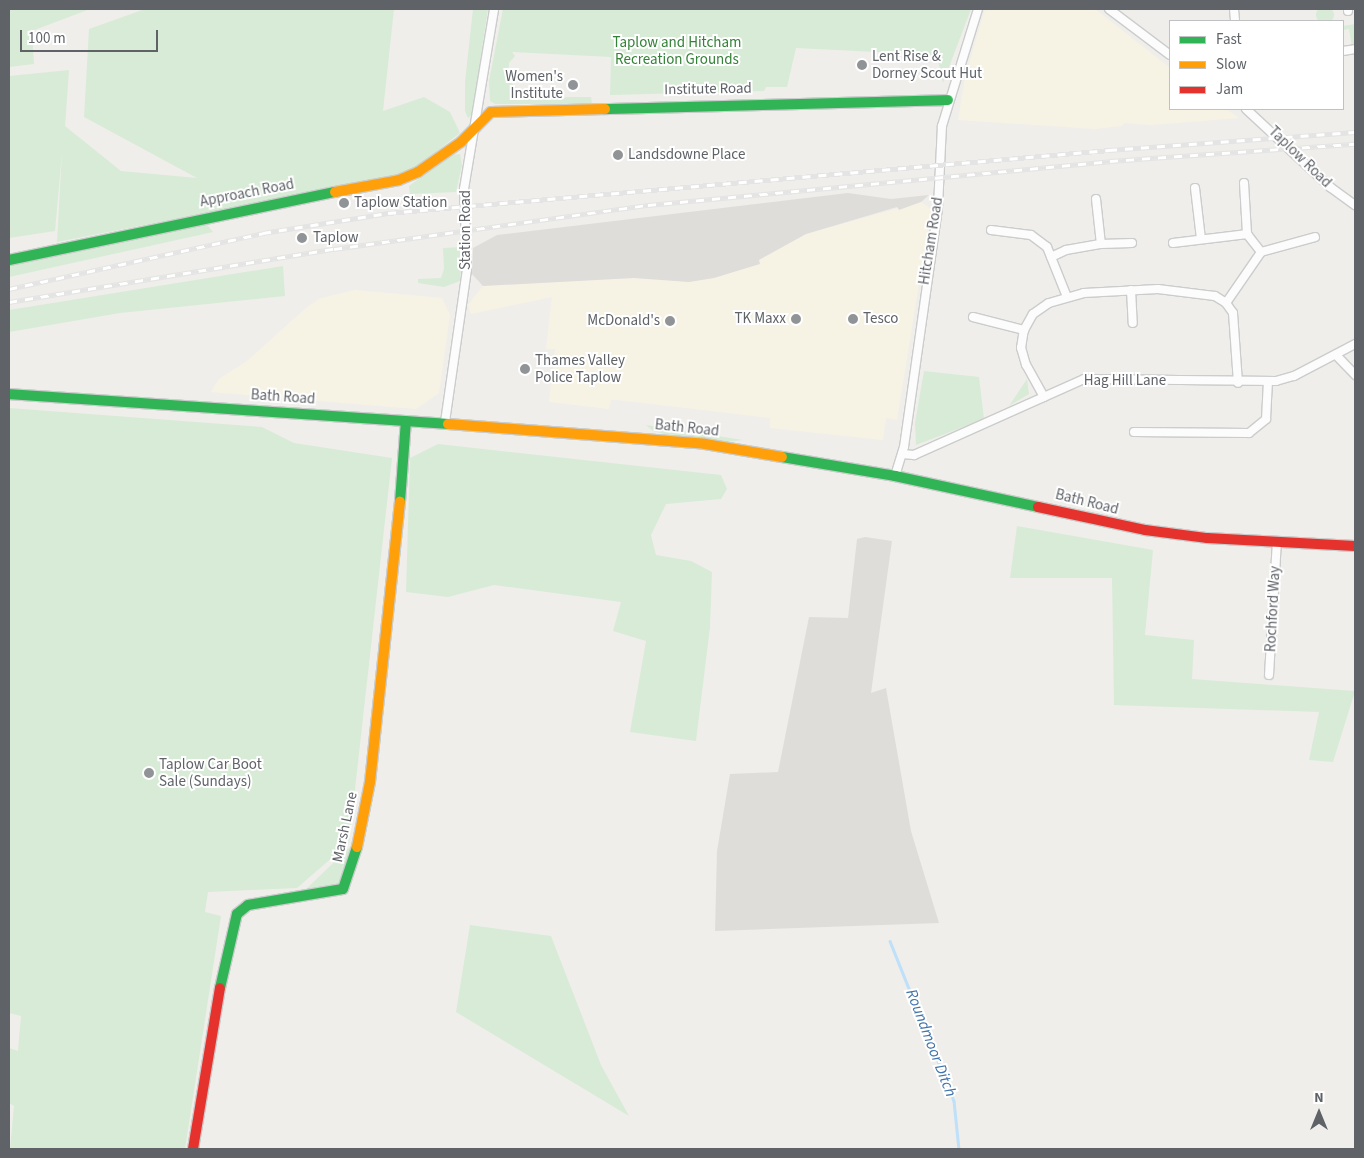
<!DOCTYPE html>
<style>
body{margin:0}
#map{position:relative;width:1364px;height:1158px;overflow:hidden;background:#efeeea;font-family:"Source Sans 3",sans-serif}
div>[style]{position:absolute}
[style*='--x']{left:calc(var(--x)*1px);top:calc(var(--y)*1px);width:calc(var(--w)*1px);rotate:calc(var(--a)*1deg)}
.commercial>*{inset:0;background:#f7f3e4}
.industrial>*{inset:0;background:#dfddda}
.green>*{inset:0;background:#d8ebd6}
.round{border-radius:50%}
.stream>*{height:2.5px;margin:-1.25px;padding:0 1.25px;transform-origin:1.25px;border-radius:1.25px;background:#bfe0f9}
.roads{filter:drop-shadow(1px 0 #cbcccc) drop-shadow(-1px 0 #cbcccc) drop-shadow(0 1px #cbcccc) drop-shadow(0 -1px #cbcccc)}
.street>*{height:8px;margin:-4px;padding:0 4px;transform-origin:4px;border-radius:4px;background:#fdfcfc}
.fast>*{height:10px;margin:-5px;padding:0 5px;transform-origin:5px;border-radius:5px;background:#30b455}
.slow>*{height:10px;margin:-5px;padding:0 5px;transform-origin:5px;border-radius:5px;background:#ff9f0a}
.jam>*{height:10px;margin:-5px;padding:0 5px;transform-origin:5px;border-radius:5px;background:#e5322d}
.rail>*{height:4.5px;margin-top:-2.25px;transform-origin:0;background:repeating-linear-gradient(90deg,#fff 0 8px,#e4e4e4 0 16px);box-sizing:border-box;border-block:1px solid #e4e4e4}
.dots>*{width:14px;height:14px;translate:-50% -50%;box-sizing:border-box;border:2px solid #fff;border-radius:50%}
span{translate:-50% -50%;white-space:nowrap;text-align:center;line-height:1.15;-webkit-text-stroke:4px #fff;paint-order:stroke}
.park-label{font-size:15px;color:#348238}
.poi-label{font-size:15px;color:#5f6368}
.left{translate:0 -50%;text-align:left}
.right{translate:-100% -50%;text-align:right}
.street-label{font-size:15px;color:#5f6368}
.water-label{font-size:16px;color:#4174aa;font-style:italic}
.frame{position:absolute;inset:0;border:10px solid #5f6368;pointer-events:none}
.legend{position:absolute;left:1169px;top:20px;width:175px;height:90px;box-sizing:border-box;background:#fff;border:1px solid #bfc1c3;margin:0;padding:6px 9px;list-style:none;font-size:15px;color:#5f6368}
.legend li{display:flex;align-items:center;gap:10px;height:25px}
.legend b{width:25px;border:1px solid #bfc1c3}
.north{position:absolute;left:1294px;top:1088px;width:50px;height:50px;-webkit-text-stroke:4px #fff;paint-order:stroke;rotate:0deg;font-size:14px;font-weight:700;line-height:20px;text-align:center;color:#5f6368}
.north::after{content:'';display:block;margin:auto;width:18px;height:22px;background:#5f6368;clip-path:polygon(50% 0,100% 100%,50% 72%,0 100%)}
.scale{position:absolute;left:20px;top:30px;width:138px;height:22px;box-sizing:border-box;border:2px solid #5f6368;border-top:0;padding-left:6px;font-size:15px;line-height:18px;white-space:nowrap;color:#5f6368;-webkit-text-stroke:4px #fff;paint-order:stroke}
</style>
<div id="map">
<div class="commercial">
<div style="clip-path:polygon(985px 9px,1095px 9px,1170px 68px,1170px 109px,1226px 109px,1239px 118px,1151px 125px,1124px 123px,1122px 126px,1095px 129px,958px 120px,965px 78px)"></div>
<div style="clip-path:polygon(921px 202px,931px 209px,897px 420px,886px 418px,883px 440px,770px 428px,770px 418px,618px 400px,611px 400px,609px 409px,549px 402px,555px 349px,546px 349px,552px 297px,471px 314px,468px 305px,483px 286px,634px 278px,689px 282px,714px 278px,760px 263px,758px 260px,806px 234px)"></div>
<div style="clip-path:polygon(355px 290px,442px 298px,450px 315px,439px 393px,416px 409px,211px 392px,219px 379px,247px 361px,306px 308px,321px 298px)"></div>
</div>
<div class="industrial">
<div style="clip-path:polygon(848px 193px,891px 199px,929px 195px,921px 202px,899px 210px,897px 207px,806px 234px,759px 260px,760px 264px,714px 278px,689px 282px,634px 278px,483px 286px,472px 274px,473px 248px,497px 235px)"></div>
<div style="clip-path:polygon(865px 537px,892px 541px,871px 693px,886px 688px,911px 831px,939px 923px,715px 931px,717px 851px,730px 774px,778px 772px,809px 617px,848px 618px,857px 539px)"></div>
</div>
<div class="green">
<div class="round" style="left:1316px;top:6px;width:18px;height:18px"></div>
<div style="clip-path:polygon(9px 9px,90px 9px,32px 31px,34px 64px,9px 67px)"></div>
<div style="clip-path:polygon(145px 9px,394px 9px,383px 111px,424px 97px,450px 112px,460px 133px,416px 167px,395px 176px,57px 242px,62px 153px,55px 231px,9px 238px,9px 76px,69px 70px,65px 126px,121px 171px,197px 178px,84px 117px,89px 29px)"></div>
<div style="clip-path:polygon(473px 9px,488px 9px,472px 115px,468px 118px,465px 111px,465px 82px)"></div>
<div style="clip-path:polygon(503px 9px,971px 9px,943px 83px,937px 55px,796px 48px,787px 87px,766px 87px,764px 91px,610px 95px,611px 57px,512px 52px,515px 56px,509px 63px,508px 80px,519px 90px,550px 97px,591px 97px,592px 104px,495px 104px,490px 101px,489px 81px)"></div>
<div style="clip-path:polygon(1355px 24px,1355px 47px,1352px 47px,1349px 29px,1343px 30px,1343px 26px)"></div>
<div style="clip-path:polygon(460px 154px,462px 165px,456px 192px,410px 194px,409px 186px,451px 155px)"></div>
<div style="clip-path:polygon(204px 221px,213px 232px,9px 277px,9px 266px)"></div>
<div style="clip-path:polygon(463px 247px,460px 281px,444px 287px,418px 283px,418px 279px,441px 278px,444px 269px,443px 248px)"></div>
<div style="clip-path:polygon(283px 266px,285px 296px,120px 313px,9px 332px,9px 310px)"></div>
<div style="clip-path:polygon(924px 371px,979px 377px,984px 419px,916px 445px,915px 423px)"></div>
<div style="clip-path:polygon(1027px 379px,1029px 394px,1009px 406px)"></div>
<div style="clip-path:polygon(9px 408px,262px 427px,294px 443px,392px 458px,349px 843px,297px 888px,208px 892px,205px 912px,221px 916px,185px 1149px,10px 1149px,14px 1106px,9px 1103px,9px 1048px,18px 1051px,21px 1016px,9px 1013px)"></div>
<div style="clip-path:polygon(646px 425px,743px 440px,727px 442px,672px 436px,653px 431px)"></div>
<div style="clip-path:polygon(438px 444px,721px 475px,727px 489px,721px 499px,666px 504px,651px 535px,656px 555px,691px 561px,712px 572px,710px 627px,696px 741px,630px 732px,646px 641px,613px 631px,621px 602px,494px 585px,448px 597px,406px 592px,410px 458px)"></div>
<div style="clip-path:polygon(1017px 526px,1153px 550px,1145px 635px,1194px 640px,1192px 679px,1355px 691px,1333px 762px,1309px 760px,1319px 712px,1114px 705px,1112px 578px,1010px 578px)"></div>
<div style="clip-path:polygon(354px 843px,341px 881px,332px 889px,302px 893px)"></div>
<div style="clip-path:polygon(470px 925px,551px 936px,601px 1065px,629px 1116px,456px 1012px)"></div>
</div>
<div class="stream">
<div style="--x:890;--y:941;--w:172;--a:68.2"></div>
<div style="--x:954;--y:1101;--w:48;--a:84.1"></div>
</div>
<div class="roads">
<div class="street">
<div style="--x:1109;--y:9;--w:76;--a:37"></div>
<div style="--x:1234;--y:9;--w:12;--a:85"></div>
<div style="--x:1348;--y:9;--w:2;--a:90"></div>
<div style="--x:1343;--y:51;--w:12;--a:-9"></div>
<div style="--x:1246;--y:109;--w:115;--a:42.9"></div>
<div style="--x:1330;--y:187;--w:31;--a:36"></div>
<div style="--x:1244;--y:183;--w:51;--a:86.6"></div>
<div style="--x:1247;--y:234;--w:23;--a:52"></div>
<div style="--x:1195;--y:188;--w:51;--a:83.3"></div>
<div style="--x:1096;--y:199;--w:45;--a:83.7"></div>
<div style="--x:991;--y:230;--w:40;--a:7.1"></div>
<div style="--x:1031;--y:235;--w:20;--a:37"></div>
<div style="--x:1047;--y:247;--w:54;--a:68.2"></div>
<div style="--x:1173;--y:243;--w:75;--a:-6.9"></div>
<div style="--x:1051;--y:257;--w:17;--a:-25"></div>
<div style="--x:1066;--y:250;--w:36;--a:-10"></div>
<div style="--x:1101;--y:244;--w:31;--a:-2"></div>
<div style="--x:1131;--y:290;--w:33;--a:87"></div>
<div style="--x:1226;--y:303;--w:62;--a:-55.5"></div>
<div style="--x:1261;--y:252;--w:56;--a:-15.5"></div>
<div style="--x:973;--y:317;--w:53;--a:14.3"></div>
<div style="--x:1336;--y:355;--w:28;--a:46"></div>
<div style="--x:1044;--y:397;--w:37;--a:-119"></div>
<div style="--x:1026;--y:365;--w:18;--a:-106"></div>
<div style="--x:1021;--y:348;--w:18;--a:-81"></div>
<div style="--x:1024;--y:330;--w:18;--a:-61"></div>
<div style="--x:1033;--y:314;--w:19;--a:-35"></div>
<div style="--x:1049;--y:303;--w:36;--a:-16"></div>
<div style="--x:1084;--y:293;--w:74;--a:-3.1"></div>
<div style="--x:1158;--y:289;--w:57;--a:7"></div>
<div style="--x:1215;--y:296;--w:13;--a:32"></div>
<div style="--x:1226;--y:303;--w:12;--a:55"></div>
<div style="--x:1233;--y:313;--w:70;--a:85.9"></div>
<div style="--x:445;--y:422;--w:155;--a:-81.8"></div>
<div style="--x:467;--y:269;--w:80;--a:-92.1"></div>
<div style="--x:464;--y:189;--w:182;--a:-80.5"></div>
<div style="--x:1134;--y:432;--w:115;--a:0.5"></div>
<div style="--x:1249;--y:433;--w:22;--a:-39"></div>
<div style="--x:1266;--y:419;--w:37;--a:-87"></div>
<div style="--x:902;--y:454;--w:12;--a:5"></div>
<div style="--x:914;--y:455;--w:186;--a:-24.1"></div>
<div style="--x:1084;--y:379;--w:192;--a:0.6"></div>
<div style="--x:1276;--y:381;--w:19;--a:-16"></div>
<div style="--x:1294;--y:376;--w:69;--a:-27.7"></div>
<div style="--x:895;--y:476;--w:30;--a:-73"></div>
<div style="--x:904;--y:447;--w:242;--a:-81.9"></div>
<div style="--x:938;--y:207;--w:81;--a:-87.2"></div>
<div style="--x:942;--y:126;--w:122;--a:-72.9"></div>
<div style="--x:1269;--y:675;--w:133;--a:-86.6"></div>
</div>
<div class="fast">
<div style="--x:605;--y:109;--w:343;--a:-1.5"></div>
<div style="--x:9;--y:260;--w:333;--a:-11.8"></div>
<div style="--x:9;--y:394;--w:440;--a:3.9"></div>
<div style="--x:782;--y:457;--w:115;--a:9.5"></div>
<div style="--x:895;--y:476;--w:146;--a:12.2"></div>
<div style="--x:400;--y:502;--w:81;--a:-85.8"></div>
<div style="--x:220;--y:988;--w:76;--a:-77.1"></div>
<div style="--x:237;--y:914;--w:14;--a:-39"></div>
<div style="--x:248;--y:905;--w:96;--a:-9.6"></div>
<div style="--x:343;--y:889;--w:44;--a:-71.6"></div>
</div>
<div class="slow">
<div style="--x:335;--y:192;--w:65;--a:-10.6"></div>
<div style="--x:399;--y:180;--w:21;--a:-23"></div>
<div style="--x:418;--y:172;--w:52;--a:-34.9"></div>
<div style="--x:461;--y:142;--w:42;--a:-45"></div>
<div style="--x:491;--y:112;--w:114;--a:-1.5"></div>
<div style="--x:448;--y:424;--w:258;--a:4.4"></div>
<div style="--x:705;--y:444;--w:78;--a:9.6"></div>
<div style="--x:357;--y:847;--w:66;--a:-78.7"></div>
<div style="--x:370;--y:782;--w:282;--a:-83.9"></div>
</div>
<div class="jam">
<div style="--x:1038;--y:507;--w:109;--a:12.1"></div>
<div style="--x:1145;--y:530;--w:63;--a:7.4"></div>
<div style="--x:1207;--y:538;--w:148;--a:3.1"></div>
<div style="--x:193;--y:1149;--w:163;--a:-80.5"></div>
</div>
</div>
<div class="rail">
<div style="--x:9;--y:289;--w:260;--a:-12.4"></div>
<div style="--x:263;--y:233;--w:127;--a:-9.1"></div>
<div style="--x:388;--y:213;--w:724;--a:-4.99"></div>
<div style="--x:1109;--y:150;--w:247;--a:-4.2"></div>
<div style="--x:9;--y:302;--w:329;--a:-9.3"></div>
<div style="--x:334;--y:249;--w:317;--a:-8"></div>
<div style="--x:648;--y:205;--w:464;--a:-5.4"></div>
<div style="--x:1110;--y:161;--w:246;--a:-4"></div>
</div>
<div class="dots">
<div style="left:862px;top:65px;background:#919496"></div>
<div style="left:573px;top:85px;background:#919496"></div>
<div style="left:618px;top:155px;background:#919496"></div>
<div style="left:344px;top:203px;background:#919496"></div>
<div style="left:302px;top:238px;background:#919496"></div>
<div style="left:796px;top:319px;background:#919496"></div>
<div style="left:853px;top:319px;background:#919496"></div>
<div style="left:670px;top:321px;background:#919496"></div>
<div style="left:525px;top:369px;background:#919496"></div>
<div style="left:149px;top:773px;background:#919496"></div>
</div>
<div class="park-label">
<span style="left:677px;top:51px">Taplow and Hitcham<br>Recreation Grounds</span>
</div>
<div class="poi-label">
<span class="left" style="left:872px;top:65px">Lent Rise &amp;<br>Dorney Scout Hut</span>
<span class="right" style="left:563px;top:85px">Women's<br>Institute</span>
<span class="left" style="left:628px;top:155px">Landsdowne Place</span>
<span class="left" style="left:354px;top:203px">Taplow Station</span>
<span class="left" style="left:313px;top:238px">Taplow</span>
<span class="right" style="left:786px;top:319px">TK Maxx</span>
<span class="left" style="left:863px;top:319px">Tesco</span>
<span class="right" style="left:660px;top:321px">McDonald's</span>
<span class="left" style="left:535px;top:369px">Thames Valley<br>Police Taplow</span>
<span class="left" style="left:159px;top:773px">Taplow Car Boot<br>Sale (Sundays)</span>
</div>
<div class="street-label">
<span style="left:708px;top:89px;rotate:-1deg">Institute Road</span>
<span style="left:1300px;top:157px;rotate:44deg">Taplow Road</span>
<span style="left:247px;top:193px;rotate:-11deg">Approach Road</span>
<span style="left:466px;top:230px;rotate:-90deg">Station Road</span>
<span style="left:931px;top:241px;rotate:-81deg">Hitcham Road</span>
<span style="left:1125px;top:381px">Hag Hill Lane</span>
<span style="left:283px;top:397px;rotate:4deg">Bath Road</span>
<span style="left:687px;top:428px;rotate:6deg">Bath Road</span>
<span style="left:1087px;top:502px;rotate:14deg">Bath Road</span>
<span style="left:1273px;top:609px;rotate:-87deg">Rochford Way</span>
<span style="left:345px;top:827px;rotate:-78deg">Marsh Lane</span>
</div>
<div class="water-label">
<span style="left:931px;top:1043px;rotate:69deg">Roundmoor Ditch</span>
</div>
<div class="frame"></div>
<ul class="legend">
<li><b style="height:6px;background:#30b455"></b>Fast</li>
<li><b style="height:6px;background:#ff9f0a"></b>Slow</li>
<li><b style="height:6px;background:#e5322d"></b>Jam</li>
</ul>
<div class="north">N</div>
<div class="scale">100 m</div>
</div>
